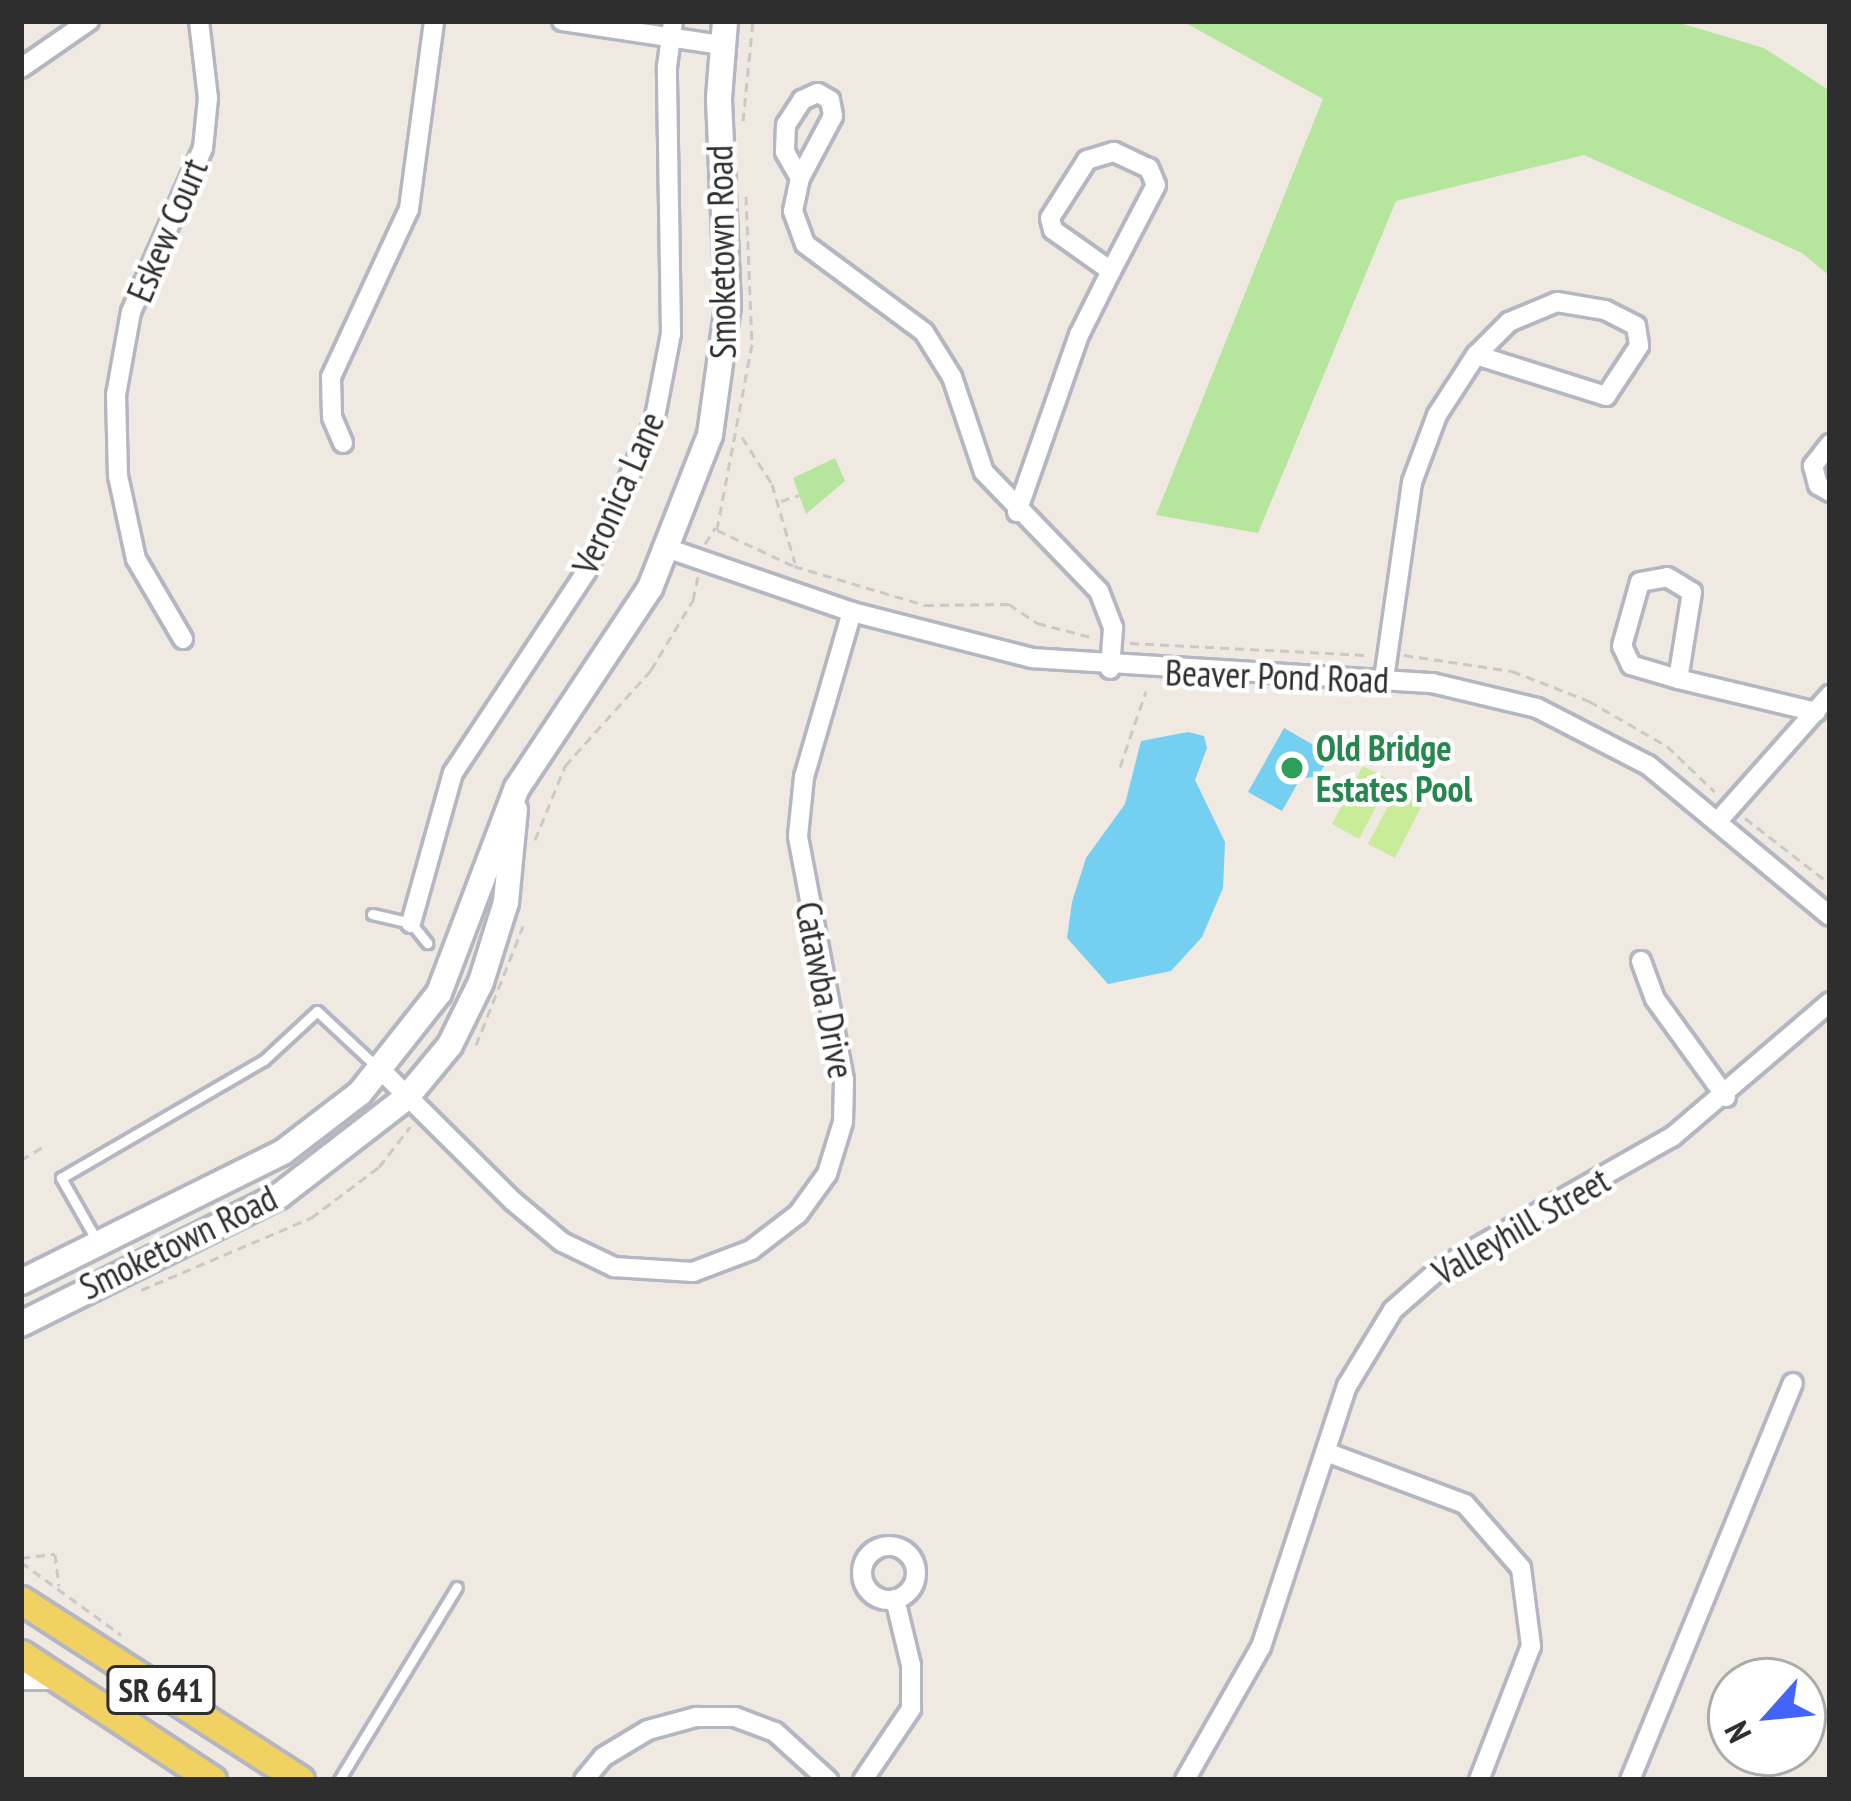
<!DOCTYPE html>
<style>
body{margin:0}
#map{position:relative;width:1851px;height:1801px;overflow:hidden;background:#efe9e1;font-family:"PT Sans Narrow",sans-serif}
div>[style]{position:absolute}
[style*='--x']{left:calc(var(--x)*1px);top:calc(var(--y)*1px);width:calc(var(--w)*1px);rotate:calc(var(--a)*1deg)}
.green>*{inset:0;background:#b6e59e}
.pitch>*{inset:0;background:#c9ec9a}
.water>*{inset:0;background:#75cff0}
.path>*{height:3px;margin-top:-1.5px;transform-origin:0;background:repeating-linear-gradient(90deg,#c9c9c9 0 9px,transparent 0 15px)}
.roads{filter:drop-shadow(3px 0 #b4b7c1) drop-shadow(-3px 0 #b4b7c1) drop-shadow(0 3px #b4b7c1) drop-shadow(0 -3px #b4b7c1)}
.service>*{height:9px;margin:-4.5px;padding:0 4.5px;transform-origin:4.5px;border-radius:4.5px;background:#fff}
.minor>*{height:18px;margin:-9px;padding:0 9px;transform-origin:9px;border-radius:9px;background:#fff}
.minor>.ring{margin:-9px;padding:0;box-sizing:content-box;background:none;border:18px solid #fff;border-radius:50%}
.secondary>*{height:24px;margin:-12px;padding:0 12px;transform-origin:12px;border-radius:12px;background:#fff}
.primary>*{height:27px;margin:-13.5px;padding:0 13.5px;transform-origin:13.5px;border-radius:13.5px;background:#f2d163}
.dots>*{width:33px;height:33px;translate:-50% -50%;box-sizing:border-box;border:6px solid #fff;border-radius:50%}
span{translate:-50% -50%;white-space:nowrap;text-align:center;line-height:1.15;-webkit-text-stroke:9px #fff;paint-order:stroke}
.shield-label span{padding:3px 9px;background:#fff;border:3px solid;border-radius:9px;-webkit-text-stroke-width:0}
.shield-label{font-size:33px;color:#2e2e2e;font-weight:700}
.street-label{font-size:36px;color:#2e2e2e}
.leisure-label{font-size:36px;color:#27864d;font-weight:700}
.left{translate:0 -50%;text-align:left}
.frame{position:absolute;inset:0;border:24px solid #2e2e2e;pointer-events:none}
.north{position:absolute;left:1707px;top:1657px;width:120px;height:120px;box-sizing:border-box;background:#fff;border:3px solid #ababab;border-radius:50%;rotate:243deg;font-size:33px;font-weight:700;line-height:48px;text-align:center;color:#2e2e2e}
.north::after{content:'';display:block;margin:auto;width:42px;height:54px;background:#4264fb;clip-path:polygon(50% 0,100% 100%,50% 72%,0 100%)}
</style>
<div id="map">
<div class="green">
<div style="clip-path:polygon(1182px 21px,1673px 21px,1764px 48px,1830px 91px,1830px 276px,1802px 253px,1584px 155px,1396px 201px,1258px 533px,1156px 515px,1323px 99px)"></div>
<div style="clip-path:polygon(835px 458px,845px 481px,806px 514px,793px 478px)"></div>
</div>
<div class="pitch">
<div style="clip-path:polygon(1363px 766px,1390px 780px,1359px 839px,1332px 824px)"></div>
<div style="clip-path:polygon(1399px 785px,1425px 799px,1395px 858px,1368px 844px)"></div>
</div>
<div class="water">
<div style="clip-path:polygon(1284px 728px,1317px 747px,1325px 765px,1318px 776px,1300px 779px,1282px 811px,1248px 792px)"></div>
<div style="clip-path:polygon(1188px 732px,1204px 736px,1207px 748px,1195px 780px,1225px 842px,1223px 888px,1202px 937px,1171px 971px,1108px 984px,1067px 938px,1072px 902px,1086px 858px,1125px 804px,1141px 741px)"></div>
</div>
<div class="path">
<div style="--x:743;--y:121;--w:100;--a:-84.3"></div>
<div style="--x:746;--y:196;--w:148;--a:87.7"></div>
<div style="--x:752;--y:344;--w:189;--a:100.7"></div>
<div style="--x:717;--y:530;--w:85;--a:25.1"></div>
<div style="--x:794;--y:566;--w:137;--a:16.6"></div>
<div style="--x:925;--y:605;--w:84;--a:-0.7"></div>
<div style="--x:1009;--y:604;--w:34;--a:34"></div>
<div style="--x:1037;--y:623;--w:56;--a:14.5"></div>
<div style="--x:742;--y:437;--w:56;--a:57.4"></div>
<div style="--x:772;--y:484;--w:82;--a:73.8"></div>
<div style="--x:781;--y:501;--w:19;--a:-18"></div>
<div style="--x:705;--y:544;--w:19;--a:-58"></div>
<div style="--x:1130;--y:643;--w:240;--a:2.9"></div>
<div style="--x:1404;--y:655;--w:109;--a:8.4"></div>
<div style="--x:1512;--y:671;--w:83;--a:21.3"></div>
<div style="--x:1589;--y:701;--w:90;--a:30"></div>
<div style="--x:1667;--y:746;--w:66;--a:43.8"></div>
<div style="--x:1120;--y:767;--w:80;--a:-71.1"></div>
<div style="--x:1745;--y:818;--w:108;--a:37.8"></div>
<div style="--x:535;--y:840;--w:80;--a:-67.9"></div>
<div style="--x:565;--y:766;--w:129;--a:-48.1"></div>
<div style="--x:651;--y:670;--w:82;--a:-59"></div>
<div style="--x:693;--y:600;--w:24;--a:-78"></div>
<div style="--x:476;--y:1045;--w:128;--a:-68.4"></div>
<div style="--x:21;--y:1160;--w:26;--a:-31"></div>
<div style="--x:21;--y:1190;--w:4;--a:63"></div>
<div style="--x:141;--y:1290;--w:185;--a:-23"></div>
<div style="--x:311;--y:1218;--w:85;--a:-36.9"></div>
<div style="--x:379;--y:1167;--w:51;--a:-52.2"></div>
<div style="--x:21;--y:1558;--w:34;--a:-7"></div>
<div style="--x:55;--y:1554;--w:32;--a:83"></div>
<div style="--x:21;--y:1562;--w:124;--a:36.1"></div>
</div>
<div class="roads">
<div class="service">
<div style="--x:372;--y:914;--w:40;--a:13"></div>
<div style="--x:411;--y:923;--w:26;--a:51"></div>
<div style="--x:97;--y:1241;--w:73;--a:-119.7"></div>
<div style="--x:61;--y:1178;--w:235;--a:-30.2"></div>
<div style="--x:264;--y:1060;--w:72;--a:-42.8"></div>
<div style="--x:317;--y:1011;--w:82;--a:43"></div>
<div style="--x:339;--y:1780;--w:226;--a:-58.6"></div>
</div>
<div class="minor">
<div style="--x:562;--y:21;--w:161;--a:8.6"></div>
<div style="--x:21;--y:68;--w:83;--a:-34.7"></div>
<div style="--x:818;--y:93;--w:14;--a:30"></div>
<div style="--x:830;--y:100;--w:16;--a:79"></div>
<div style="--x:833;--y:116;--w:70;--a:118"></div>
<div style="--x:800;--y:178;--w:30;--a:-120"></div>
<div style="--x:785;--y:152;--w:27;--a:-88"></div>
<div style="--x:786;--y:125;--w:30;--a:-57"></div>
<div style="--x:802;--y:100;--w:17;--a:-24"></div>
<div style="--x:1114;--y:152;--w:38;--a:25"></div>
<div style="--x:1149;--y:168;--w:18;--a:68"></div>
<div style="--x:1156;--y:185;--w:97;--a:117.6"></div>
<div style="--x:1111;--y:271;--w:71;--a:-144.7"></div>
<div style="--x:1053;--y:230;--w:12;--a:-104"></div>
<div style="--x:1050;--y:218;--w:69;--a:-57.5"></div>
<div style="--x:1087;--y:160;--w:28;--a:-17"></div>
<div style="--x:800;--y:178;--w:34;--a:102"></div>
<div style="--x:793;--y:211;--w:35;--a:70"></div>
<div style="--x:805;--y:244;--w:148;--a:36.5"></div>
<div style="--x:924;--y:332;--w:53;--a:58.1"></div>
<div style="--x:952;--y:377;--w:100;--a:71.4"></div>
<div style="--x:984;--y:472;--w:165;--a:46"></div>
<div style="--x:1099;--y:591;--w:40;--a:69"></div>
<div style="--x:1113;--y:628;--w:41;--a:94.2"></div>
<div style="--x:1557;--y:302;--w:49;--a:9.5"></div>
<div style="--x:1605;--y:310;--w:35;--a:27"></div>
<div style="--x:1636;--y:326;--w:20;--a:81"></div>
<div style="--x:1639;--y:346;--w:60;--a:123.4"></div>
<div style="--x:1606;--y:396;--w:136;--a:-162.5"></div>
<div style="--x:1476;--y:355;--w:47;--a:-45"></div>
<div style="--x:1509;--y:322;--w:52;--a:-22.6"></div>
<div style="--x:343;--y:443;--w:28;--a:-113"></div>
<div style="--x:332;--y:417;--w:40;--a:-91.4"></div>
<div style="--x:331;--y:377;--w:185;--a:-65.1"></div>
<div style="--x:409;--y:209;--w:190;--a:-82.4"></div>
<div style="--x:1830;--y:444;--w:28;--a:128"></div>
<div style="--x:1813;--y:466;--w:20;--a:75"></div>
<div style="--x:1818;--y:485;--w:14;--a:30"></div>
<div style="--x:1017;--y:512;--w:188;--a:-70.7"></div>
<div style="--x:1079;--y:335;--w:72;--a:-63.4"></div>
<div style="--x:669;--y:549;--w:194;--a:19"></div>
<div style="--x:852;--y:612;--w:186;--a:14.3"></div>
<div style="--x:1032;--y:658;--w:401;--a:3.6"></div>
<div style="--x:1432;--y:683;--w:108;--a:13.4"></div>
<div style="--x:1537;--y:708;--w:125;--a:27.2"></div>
<div style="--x:1648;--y:765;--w:236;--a:39.7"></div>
<div style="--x:1667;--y:577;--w:29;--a:31"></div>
<div style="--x:1692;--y:592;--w:88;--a:99.1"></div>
<div style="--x:1678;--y:679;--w:49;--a:-163.4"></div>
<div style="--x:1631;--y:665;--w:21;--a:-115"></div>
<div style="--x:1622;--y:646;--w:66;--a:-74.3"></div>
<div style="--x:1640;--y:582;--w:27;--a:-10"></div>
<div style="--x:183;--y:639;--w:93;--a:-120.4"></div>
<div style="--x:136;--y:559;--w:85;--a:-102.2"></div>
<div style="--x:118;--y:476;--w:81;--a:-91.4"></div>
<div style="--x:116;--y:395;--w:84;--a:-79.8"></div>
<div style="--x:131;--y:312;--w:179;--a:-66.3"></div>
<div style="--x:203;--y:148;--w:50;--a:-84.3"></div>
<div style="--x:208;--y:98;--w:78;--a:-96.7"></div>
<div style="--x:1384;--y:679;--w:199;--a:-81.9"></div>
<div style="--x:1412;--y:482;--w:72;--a:-69.5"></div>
<div style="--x:1437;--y:415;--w:72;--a:-57"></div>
<div style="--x:1678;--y:679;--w:142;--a:13.4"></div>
<div style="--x:1718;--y:821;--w:169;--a:-48.4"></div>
<div style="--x:411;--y:923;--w:156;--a:-74.4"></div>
<div style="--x:453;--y:773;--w:241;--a:-56.5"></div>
<div style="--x:586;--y:572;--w:165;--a:-65.6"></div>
<div style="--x:654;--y:422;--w:90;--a:-79.1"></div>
<div style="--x:671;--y:334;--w:267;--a:-90.9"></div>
<div style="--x:667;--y:67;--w:46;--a:-82.6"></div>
<div style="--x:1641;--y:961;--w:40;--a:69.8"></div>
<div style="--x:1655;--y:999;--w:121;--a:54.1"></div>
<div style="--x:381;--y:1070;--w:186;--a:44.8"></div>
<div style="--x:513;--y:1201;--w:64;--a:39.9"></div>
<div style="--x:562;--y:1242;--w:58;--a:25.7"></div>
<div style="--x:614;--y:1267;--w:79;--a:3.6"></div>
<div style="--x:693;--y:1272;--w:62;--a:-20.8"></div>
<div style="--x:751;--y:1250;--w:59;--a:-37.5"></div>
<div style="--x:798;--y:1214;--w:49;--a:-54.1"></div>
<div style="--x:827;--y:1174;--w:54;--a:-72.9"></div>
<div style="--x:843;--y:1122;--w:42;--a:-88.6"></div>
<div style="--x:844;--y:1080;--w:248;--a:-100.7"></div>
<div style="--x:798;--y:836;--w:59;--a:-84.2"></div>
<div style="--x:804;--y:777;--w:172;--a:-73.8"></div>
<div style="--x:1326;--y:1452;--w:148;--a:20.5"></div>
<div style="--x:1465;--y:1504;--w:85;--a:48.8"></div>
<div style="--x:1521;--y:1568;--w:79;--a:82.7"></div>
<div style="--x:1531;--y:1646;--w:144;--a:111.2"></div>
<div class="ring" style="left:862px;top:1546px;width:36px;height:36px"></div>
<div style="--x:21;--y:1680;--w:34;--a:0"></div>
<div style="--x:584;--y:1780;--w:30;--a:-50"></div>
<div style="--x:603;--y:1757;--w:52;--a:-31"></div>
<div style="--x:648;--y:1730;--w:50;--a:-15.2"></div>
<div style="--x:696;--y:1717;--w:39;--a:0"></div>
<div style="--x:735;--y:1717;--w:43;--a:20.6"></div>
<div style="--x:775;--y:1732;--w:72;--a:42.2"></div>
<div style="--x:863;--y:1780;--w:86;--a:-55.9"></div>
<div style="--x:911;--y:1709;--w:44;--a:-90"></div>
<div style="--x:911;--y:1665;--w:68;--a:-103.6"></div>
<div style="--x:1185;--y:1780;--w:153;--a:-60.3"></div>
<div style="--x:1261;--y:1647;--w:275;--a:-71.8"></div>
<div style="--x:1347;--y:1386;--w:89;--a:-58.8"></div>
<div style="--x:1393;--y:1310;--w:64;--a:-41.2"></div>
<div style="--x:1441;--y:1268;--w:266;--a:-29.6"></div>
<div style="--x:1672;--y:1137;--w:208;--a:-40.5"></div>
<div style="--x:1630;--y:1780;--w:429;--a:-67.7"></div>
</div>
<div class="secondary">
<div style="--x:21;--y:1282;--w:292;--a:-26.4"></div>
<div style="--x:283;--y:1152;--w:97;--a:-37.5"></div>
<div style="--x:360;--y:1093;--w:127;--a:-51.7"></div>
<div style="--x:439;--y:993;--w:219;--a:-69.2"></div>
<div style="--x:517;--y:788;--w:240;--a:-56.4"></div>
<div style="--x:650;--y:588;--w:164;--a:-68.6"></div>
<div style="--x:710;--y:435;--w:130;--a:-82.1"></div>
<div style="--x:728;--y:306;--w:208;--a:-92.5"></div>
<div style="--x:719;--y:98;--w:77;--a:-85.5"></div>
<div style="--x:21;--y:1324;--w:288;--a:-26.4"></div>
<div style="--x:279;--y:1196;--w:162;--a:-37.7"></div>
<div style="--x:407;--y:1097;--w:67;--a:-50.4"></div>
<div style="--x:450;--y:1045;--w:70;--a:-63.8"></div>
<div style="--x:481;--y:982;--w:84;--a:-72.6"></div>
<div style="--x:506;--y:902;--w:93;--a:-84.5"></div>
</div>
<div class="primary">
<div style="--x:21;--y:1600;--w:332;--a:32.8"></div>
<div style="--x:21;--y:1654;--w:229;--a:33.4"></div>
</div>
</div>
<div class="dots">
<div style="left:1292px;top:768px;background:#2e9e5b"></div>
</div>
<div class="shield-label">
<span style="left:161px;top:1690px">SR 641</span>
</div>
<div class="street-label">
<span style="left:167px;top:230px;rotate:-67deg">Eskew Court</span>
<span style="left:721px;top:252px;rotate:-91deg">Smoketown Road</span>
<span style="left:618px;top:493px;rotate:-66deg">Veronica Lane</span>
<span style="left:1277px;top:676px;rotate:2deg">Beaver Pond Road</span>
<span style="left:825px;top:990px;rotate:79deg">Catawba Drive</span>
<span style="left:1521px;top:1226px;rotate:-30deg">Valleyhill Street</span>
<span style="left:178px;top:1242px;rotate:-26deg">Smoketown Road</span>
</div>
<div class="leisure-label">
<span class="left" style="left:1316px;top:768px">Old Bridge<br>Estates Pool</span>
</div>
<div class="frame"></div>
<div class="north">N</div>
</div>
